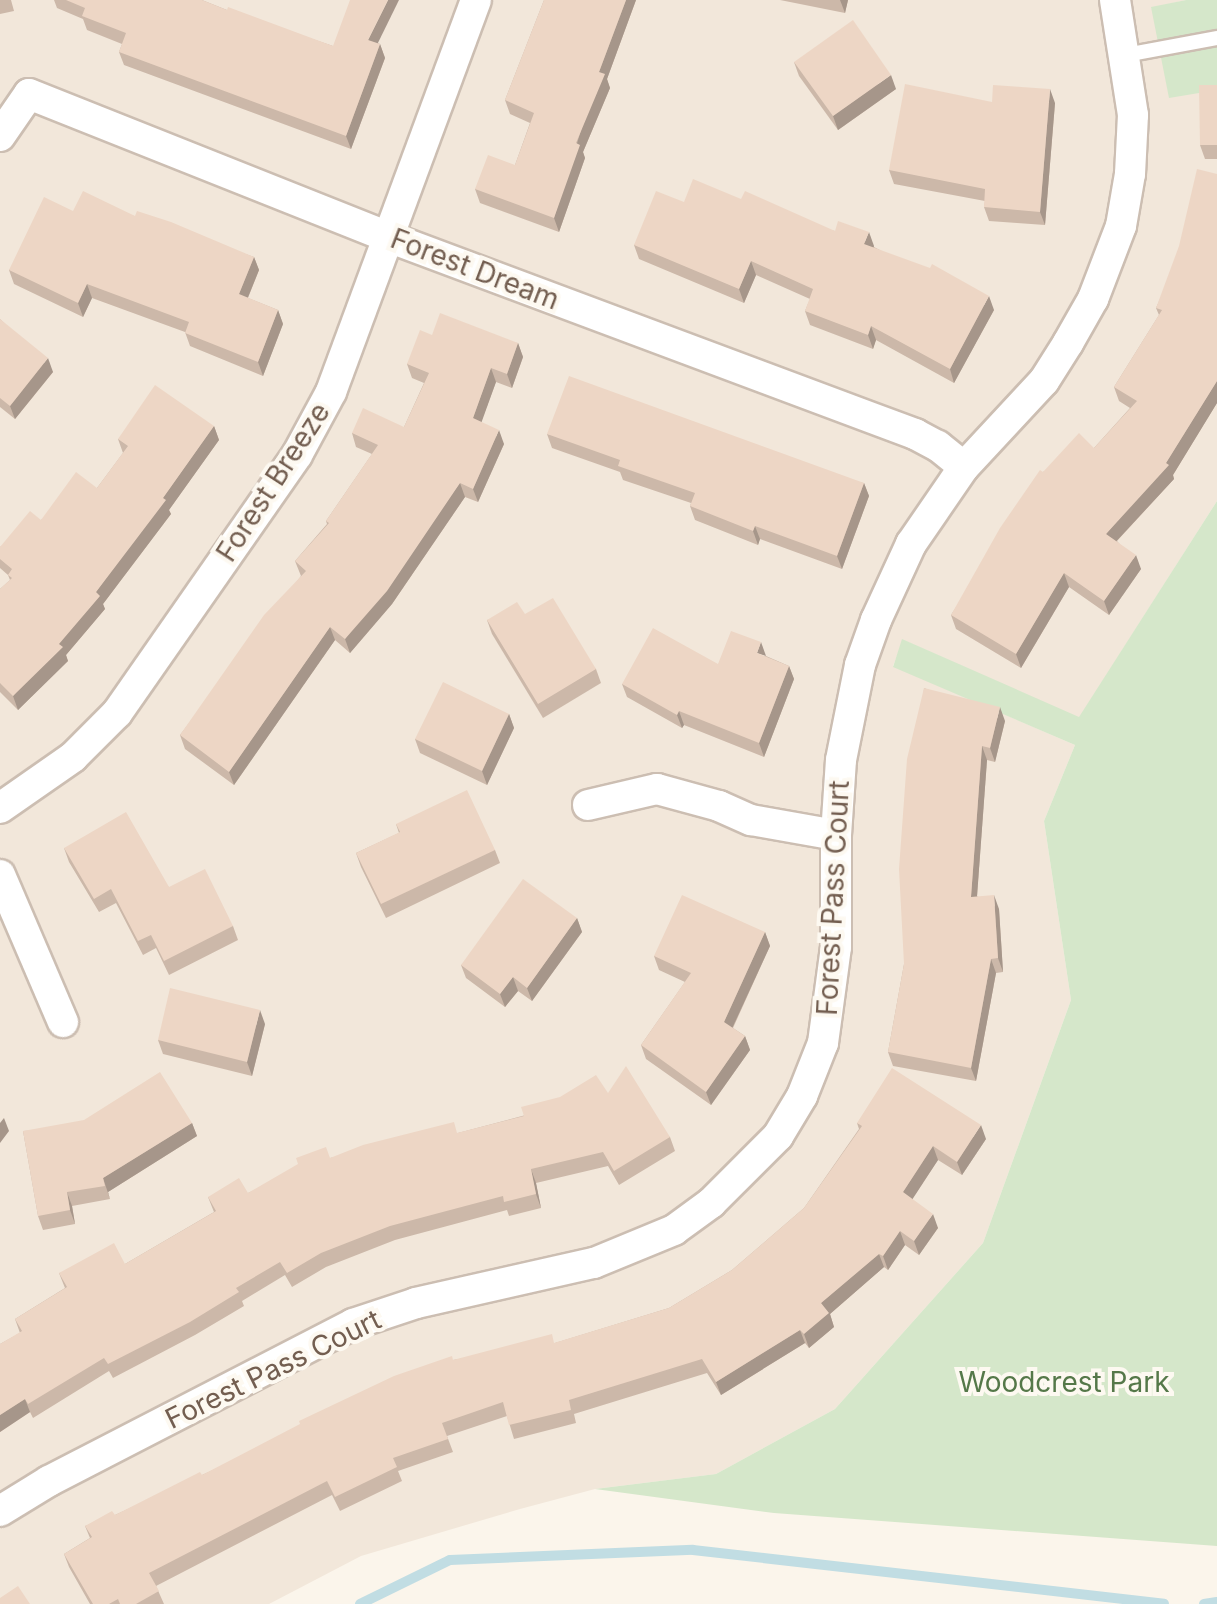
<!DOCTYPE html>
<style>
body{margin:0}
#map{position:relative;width:1217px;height:1604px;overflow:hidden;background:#fbf5eb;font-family:Inter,sans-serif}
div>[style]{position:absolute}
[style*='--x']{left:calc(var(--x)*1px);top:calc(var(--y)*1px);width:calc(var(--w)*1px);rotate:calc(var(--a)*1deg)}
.residential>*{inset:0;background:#f2e7da}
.green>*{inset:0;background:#d5e7ca}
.stream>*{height:10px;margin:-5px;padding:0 5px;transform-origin:5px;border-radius:5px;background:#c1dde3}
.roads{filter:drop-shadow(2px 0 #ccbeb2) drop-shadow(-2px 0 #ccbeb2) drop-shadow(0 2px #ccbeb2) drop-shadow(0 -2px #ccbeb2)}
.service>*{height:14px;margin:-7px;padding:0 7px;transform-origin:7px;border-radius:7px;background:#fff}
.minor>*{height:30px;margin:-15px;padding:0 15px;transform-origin:15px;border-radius:15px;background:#fff}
.wall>*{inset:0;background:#ccb8a9}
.shaded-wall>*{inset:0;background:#a6968a}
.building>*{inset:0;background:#edd6c5}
span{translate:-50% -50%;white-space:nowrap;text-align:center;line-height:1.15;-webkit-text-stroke:8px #fdf9f1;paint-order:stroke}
.street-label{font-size:28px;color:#735e50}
.park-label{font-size:28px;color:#557849}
</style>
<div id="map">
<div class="residential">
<div style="clip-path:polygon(0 0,1186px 0,1151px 8px,1217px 90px,1217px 501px,1079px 718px,903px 640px,893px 666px,1075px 745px,1044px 821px,1071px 1000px,983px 1243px,835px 1409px,716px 1474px,595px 1489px,520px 1509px,361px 1556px,269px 1604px,0 1604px)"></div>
</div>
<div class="green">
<div style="clip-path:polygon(1186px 0,1217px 0,1217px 90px,1169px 98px,1151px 7px)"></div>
<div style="clip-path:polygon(1217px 501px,1217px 1546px,774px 1513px,595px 1489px,716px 1474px,835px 1409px,983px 1243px,1071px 1000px,1044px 821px,1075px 745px,893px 667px,902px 639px,1079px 717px)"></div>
</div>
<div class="stream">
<div style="--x:360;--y:1604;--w:100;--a:-26.1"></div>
<div style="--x:450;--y:1560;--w:243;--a:-2.4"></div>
<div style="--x:693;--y:1550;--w:474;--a:6.5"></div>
<div style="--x:1204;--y:1604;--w:13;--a:-9"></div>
</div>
<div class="roads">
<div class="service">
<div style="--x:1125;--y:55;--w:94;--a:-10.5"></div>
</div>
<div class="minor">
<div style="--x:0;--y:136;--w:51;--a:-55.4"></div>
<div style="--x:29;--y:94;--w:386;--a:21.7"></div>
<div style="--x:388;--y:237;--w:563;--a:20.5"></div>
<div style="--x:915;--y:434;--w:26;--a:28"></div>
<div style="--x:938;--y:446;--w:33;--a:39"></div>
<div style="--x:588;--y:805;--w:71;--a:-13.1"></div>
<div style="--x:657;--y:789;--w:64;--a:15.3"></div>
<div style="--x:719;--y:806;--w:35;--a:24"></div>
<div style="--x:751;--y:820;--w:86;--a:10"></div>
<div style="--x:0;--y:808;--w:89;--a:-34.9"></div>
<div style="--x:73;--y:757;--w:62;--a:-45"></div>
<div style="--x:117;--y:713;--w:315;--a:-55.1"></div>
<div style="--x:297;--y:455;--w:72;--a:-61.6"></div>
<div style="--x:331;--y:392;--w:418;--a:-69.7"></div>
<div style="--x:0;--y:875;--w:160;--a:66.8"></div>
<div style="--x:0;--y:1511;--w:57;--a:-31.5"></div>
<div style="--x:49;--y:1481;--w:342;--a:-27.3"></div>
<div style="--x:353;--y:1324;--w:66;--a:-18.4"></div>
<div style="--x:416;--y:1303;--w:182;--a:-12.7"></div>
<div style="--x:594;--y:1263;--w:87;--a:-22.4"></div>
<div style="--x:674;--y:1230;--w:46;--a:-36.1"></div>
<div style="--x:711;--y:1203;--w:95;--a:-45"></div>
<div style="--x:778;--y:1136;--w:47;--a:-59"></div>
<div style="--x:802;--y:1096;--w:57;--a:-68.4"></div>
<div style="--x:823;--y:1043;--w:97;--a:-82.3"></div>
<div style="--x:836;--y:947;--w:112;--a:-90"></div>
<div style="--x:836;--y:835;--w:75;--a:-86.2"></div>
<div style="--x:841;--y:760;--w:97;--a:-78.7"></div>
<div style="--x:860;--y:665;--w:48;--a:-70.4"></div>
<div style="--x:876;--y:620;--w:84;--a:-65.3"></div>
<div style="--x:911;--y:544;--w:93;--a:-55.5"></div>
<div style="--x:964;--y:467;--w:117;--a:-47.1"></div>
<div style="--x:1044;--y:381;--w:45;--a:-57.7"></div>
<div style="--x:1068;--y:343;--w:51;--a:-60.4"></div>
<div style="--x:1093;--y:299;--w:78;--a:-69"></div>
<div style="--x:1121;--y:226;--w:53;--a:-80.2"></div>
<div style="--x:1130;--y:174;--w:59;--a:-87.1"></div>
<div style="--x:1133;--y:115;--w:116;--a:-98.9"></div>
</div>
</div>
<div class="wall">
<div style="clip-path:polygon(0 0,11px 0,14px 11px,0 14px)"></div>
<div style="clip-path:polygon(54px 0,202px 0,227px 10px,333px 46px,378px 43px,380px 44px,385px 58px,351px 149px,124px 65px,119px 52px,122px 44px,87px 30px,83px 19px,57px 8px)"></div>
<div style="clip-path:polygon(544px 0,636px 0,607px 79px,610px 88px,583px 152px,585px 158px,559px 232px,480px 203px,475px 189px,515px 165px,530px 123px,510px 114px,505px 100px)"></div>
<div style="clip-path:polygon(780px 0,848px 0,845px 13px)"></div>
<div style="clip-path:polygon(794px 62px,896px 89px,838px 130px,799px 76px)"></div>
<div style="clip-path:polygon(1217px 85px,1217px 159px,1205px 159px,1200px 145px)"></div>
<div style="clip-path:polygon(992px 102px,1055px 103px,1045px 225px,989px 221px,984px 207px,985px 201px,894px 184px,889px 170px)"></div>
<div style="clip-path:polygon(1217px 174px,1217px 403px,1173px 475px,1174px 479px,1117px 541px,1141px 569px,1109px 615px,1069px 587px,1021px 668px,956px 629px,951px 615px,1043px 472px,1094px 448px,1130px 408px,1119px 401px,1114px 387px,1159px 315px,1156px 308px)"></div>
<div style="clip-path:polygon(684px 202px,835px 231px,874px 246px,874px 247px,994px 310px,954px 383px,876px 340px,873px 349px,810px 325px,805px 311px,810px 299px,756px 275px,744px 303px,639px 259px,634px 245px)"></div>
<div style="clip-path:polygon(73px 211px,135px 216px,254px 257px,259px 270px,248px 298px,278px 310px,283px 324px,263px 376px,190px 346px,185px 332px,92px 298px,83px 317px,14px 284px,9px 270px)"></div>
<div style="clip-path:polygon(0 319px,53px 372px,15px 419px,0 407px)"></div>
<div style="clip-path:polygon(432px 335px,518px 343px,523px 357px,512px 388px,496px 382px,481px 422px,504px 444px,478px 502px,465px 497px,392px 604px,350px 653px,335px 640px,234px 785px,185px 749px,180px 735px,301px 576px,295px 561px,327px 524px,326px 521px,372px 454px,356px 447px,352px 433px,404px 427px,424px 383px,412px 378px,407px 364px)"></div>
<div style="clip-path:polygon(214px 426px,219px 440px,169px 510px,171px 514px,103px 604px,105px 609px,66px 655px,68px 661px,18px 710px,0 692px,0 589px,10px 580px,8px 575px,0 568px,0 547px,41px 520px,97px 488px,123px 453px,118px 439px)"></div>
<div style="clip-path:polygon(547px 434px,864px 483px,869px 496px,842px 569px,760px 539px,758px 545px,695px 520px,690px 506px,691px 503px,623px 480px,620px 472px,552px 448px)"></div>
<div style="clip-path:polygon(525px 614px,596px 669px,601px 683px,543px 718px,492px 634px,487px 620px)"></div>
<div style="clip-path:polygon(766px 656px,789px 666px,794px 679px,764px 757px,684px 725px,682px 728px,627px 697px,622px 684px,718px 664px)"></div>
<div style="clip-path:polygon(924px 688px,1005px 721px,995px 762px,987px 760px,977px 896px,999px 909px,1003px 972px,996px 973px,976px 1081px,893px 1066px,888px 1052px,904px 964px)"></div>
<div style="clip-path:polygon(509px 714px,514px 728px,487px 785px,420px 753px,415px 739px)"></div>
<div style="clip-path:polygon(396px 824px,495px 850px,500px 863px,386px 918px,361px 867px,356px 853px,399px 833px)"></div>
<div style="clip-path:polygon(64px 848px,169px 887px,233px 926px,238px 940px,169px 975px,156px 948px,143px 955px,116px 903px,99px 912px,69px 862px)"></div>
<div style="clip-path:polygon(577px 918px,582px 932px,532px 1001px,518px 991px,505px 1007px,466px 978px,461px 965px)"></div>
<div style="clip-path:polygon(765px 932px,770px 946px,733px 1028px,745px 1036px,750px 1050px,711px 1105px,646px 1059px,641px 1045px,685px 982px,659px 970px,654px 956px)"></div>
<div style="clip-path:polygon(265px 1024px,252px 1076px,163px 1054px,158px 1040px)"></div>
<div style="clip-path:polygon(608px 1093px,670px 1137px,675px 1151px,619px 1185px,608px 1166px,536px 1183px,541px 1208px,509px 1216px,507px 1210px,395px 1240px,326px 1267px,292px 1287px,285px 1275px,242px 1301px,244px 1306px,195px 1335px,113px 1378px,109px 1371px,33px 1418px,30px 1412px,0 1432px,0 1344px,20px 1333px,15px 1319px,65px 1288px,59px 1273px,125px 1264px,214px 1212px,208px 1197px,248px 1193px,330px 1158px,458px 1133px)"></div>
<div style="clip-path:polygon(192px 1123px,197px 1136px,108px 1192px,110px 1199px,72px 1206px,75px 1224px,43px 1230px,38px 1216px,23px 1131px)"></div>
<div style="clip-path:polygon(857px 1123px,986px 1139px,962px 1175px,938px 1160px,912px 1199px,938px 1228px,919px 1255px,905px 1245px,888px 1270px,884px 1267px,830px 1314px,834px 1327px,809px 1348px,805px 1343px,721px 1395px,707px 1373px,574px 1414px,576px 1423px,514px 1439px,507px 1416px,447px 1436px,453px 1452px,398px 1471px,402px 1481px,340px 1511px,332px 1495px,156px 1586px,164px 1604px,90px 1604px,69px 1567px,64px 1554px,90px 1538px,85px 1526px,115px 1515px,453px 1360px,555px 1343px,669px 1308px,732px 1270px,804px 1208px,859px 1129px)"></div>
</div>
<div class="shaded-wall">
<div style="clip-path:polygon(388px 0,399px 0,373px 53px,368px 40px)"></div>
<div style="clip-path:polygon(626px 0,636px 0,607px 79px,610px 88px,583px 152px,585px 158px,559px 232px,554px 218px,599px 72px)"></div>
<div style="clip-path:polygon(840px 0,848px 0,845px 13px)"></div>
<div style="clip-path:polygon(380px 44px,385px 58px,351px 149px,346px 136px)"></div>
<div style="clip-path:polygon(891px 75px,896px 89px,838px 130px,833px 116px)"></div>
<div style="clip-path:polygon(1050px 89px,1055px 103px,1045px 225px,1040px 212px)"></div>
<div style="clip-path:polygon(869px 232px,874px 246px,869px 257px,864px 244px)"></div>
<div style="clip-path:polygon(254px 257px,259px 270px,244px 307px,239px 294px)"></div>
<div style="clip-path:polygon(751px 261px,756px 275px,744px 303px,739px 289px)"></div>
<div style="clip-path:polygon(87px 284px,92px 298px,83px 317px,78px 303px)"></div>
<div style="clip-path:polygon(989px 296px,994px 310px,954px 383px,950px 369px)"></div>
<div style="clip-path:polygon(278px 310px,283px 324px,263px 376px,258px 362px)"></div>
<div style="clip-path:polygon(871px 326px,876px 340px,873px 349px,868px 335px)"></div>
<div style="clip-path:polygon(518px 343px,523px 357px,512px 388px,507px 374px)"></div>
<div style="clip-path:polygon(48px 358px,53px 372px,15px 419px,10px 406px)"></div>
<div style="clip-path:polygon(491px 368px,496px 382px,478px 432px,473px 418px)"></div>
<div style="clip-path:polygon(1217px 381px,1217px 403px,1173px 475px,1174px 479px,1111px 547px,1106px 534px,1166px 463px)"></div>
<div style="clip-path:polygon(214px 426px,219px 440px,169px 510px,171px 514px,103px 604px,105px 609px,66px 655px,68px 661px,18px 710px,13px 696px,96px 592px)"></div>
<div style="clip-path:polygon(499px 430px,504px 444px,478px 502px,473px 489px)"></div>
<div style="clip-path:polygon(460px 483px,465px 497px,392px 604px,350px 653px,345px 639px)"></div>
<div style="clip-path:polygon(864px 483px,869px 496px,842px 569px,837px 556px)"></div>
<div style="clip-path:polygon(755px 526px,760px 539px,758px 545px,753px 531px)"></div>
<div style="clip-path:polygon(1136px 555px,1141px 569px,1109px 615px,1104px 601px)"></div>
<div style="clip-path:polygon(1064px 573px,1069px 587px,1021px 668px,1016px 654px)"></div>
<div style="clip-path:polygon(330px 627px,335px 640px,234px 785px,229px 772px)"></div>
<div style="clip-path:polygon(761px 642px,766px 656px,757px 653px)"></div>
<div style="clip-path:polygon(789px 666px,794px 679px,764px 757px,759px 743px)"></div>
<div style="clip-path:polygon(1000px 707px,1005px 721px,995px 762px,990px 748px)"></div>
<div style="clip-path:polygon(679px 711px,684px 725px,682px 728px,677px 715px)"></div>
<div style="clip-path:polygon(509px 714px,514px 728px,487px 785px,482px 771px)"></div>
<div style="clip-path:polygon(982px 746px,987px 760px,976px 910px,971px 897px)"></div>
<div style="clip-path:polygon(994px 895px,999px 909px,1003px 972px,998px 958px)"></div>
<div style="clip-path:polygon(577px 918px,582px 932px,532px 1001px,527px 988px)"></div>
<div style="clip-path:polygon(765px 932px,770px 946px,729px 1035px,724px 1022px)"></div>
<div style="clip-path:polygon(991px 959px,996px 973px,976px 1081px,971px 1068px)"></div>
<div style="clip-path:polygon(513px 977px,518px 991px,505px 1007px,500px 994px)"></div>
<div style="clip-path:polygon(260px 1010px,265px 1024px,252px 1076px,247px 1062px)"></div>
<div style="clip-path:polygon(745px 1036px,750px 1050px,711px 1105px,706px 1092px)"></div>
<div style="clip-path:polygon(4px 1118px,9px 1131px,0 1143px,0 1123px)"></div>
<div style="clip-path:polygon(192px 1123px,197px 1136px,108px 1192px,110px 1199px,103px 1178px)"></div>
<div style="clip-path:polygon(981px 1125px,986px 1139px,962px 1175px,957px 1162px)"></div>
<div style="clip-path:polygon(933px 1146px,938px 1160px,908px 1206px,903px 1192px)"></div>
<div style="clip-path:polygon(531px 1169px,536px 1183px,541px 1208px,536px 1194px)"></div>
<div style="clip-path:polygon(67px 1192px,72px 1206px,75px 1224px,70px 1210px)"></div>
<div style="clip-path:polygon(933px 1214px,938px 1228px,919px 1255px,914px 1241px)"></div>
<div style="clip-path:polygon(900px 1231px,905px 1245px,888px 1270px,883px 1256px)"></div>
<div style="clip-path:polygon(879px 1254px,884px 1267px,830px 1314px,834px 1327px,809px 1348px,804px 1334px,821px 1303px)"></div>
<div style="clip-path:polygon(800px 1330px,805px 1343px,721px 1395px,716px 1382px)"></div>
<div style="clip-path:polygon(25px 1399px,30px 1412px,0 1432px,0 1415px)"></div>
</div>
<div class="building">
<div style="clip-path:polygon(66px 0,202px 0,227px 10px,228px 7px,333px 46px,350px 0,388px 0,368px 40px,380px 44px,346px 136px,119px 52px,126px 33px,82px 16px,85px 8px)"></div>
<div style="clip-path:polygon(544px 0,626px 0,599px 72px,605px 74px,576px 143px,580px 145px,554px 218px,475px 189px,488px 155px,515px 165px,534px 113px,505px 100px)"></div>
<div style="clip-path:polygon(853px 20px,891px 75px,833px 116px,794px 62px)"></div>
<div style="clip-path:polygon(905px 84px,992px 102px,993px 85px,1050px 89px,1040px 212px,984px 207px,985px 189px,889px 170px)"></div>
<div style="clip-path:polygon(1199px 85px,1217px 85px,1217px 145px,1200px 145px)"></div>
<div style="clip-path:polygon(1197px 169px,1217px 174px,1217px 381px,1166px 463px,1169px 465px,1106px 534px,1136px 555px,1104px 601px,1064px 573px,1016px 654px,951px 615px,1000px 528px,1040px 470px,1043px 472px,1079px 433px,1094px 448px,1137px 401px,1114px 387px,1162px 310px,1156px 308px,1179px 246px)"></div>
<div style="clip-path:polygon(693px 179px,741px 199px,745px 191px,835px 231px,838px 221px,869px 232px,864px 244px,930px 268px,932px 264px,989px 296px,950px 369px,871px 326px,868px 335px,805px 311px,813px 289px,751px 261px,739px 289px,634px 245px,656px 191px,684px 202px)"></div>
<div style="clip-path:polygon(83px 191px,135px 216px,137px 211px,171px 222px,254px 257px,239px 294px,278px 310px,258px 362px,185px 333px,189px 322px,87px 284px,78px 303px,9px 270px,44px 197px,73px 211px)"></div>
<div style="clip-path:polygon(440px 313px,518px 343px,507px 374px,491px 368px,473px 418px,499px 430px,473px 489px,460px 483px,387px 591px,345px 639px,330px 627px,229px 772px,180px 735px,264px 615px,306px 571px,295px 561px,329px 523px,326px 521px,378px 445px,352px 433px,363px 408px,404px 427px,429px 373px,407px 364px,420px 330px,432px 335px)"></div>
<div style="clip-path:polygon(0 319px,48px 358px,10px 406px,0 398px)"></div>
<div style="clip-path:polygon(569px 376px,864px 483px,837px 556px,755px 526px,753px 531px,690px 506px,695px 493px,618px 466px,620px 460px,547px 434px)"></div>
<div style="clip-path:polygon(155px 385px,214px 426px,163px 498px,166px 500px,96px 592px,100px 596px,59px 644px,63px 647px,13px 696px,0 683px,0 589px,12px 578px,8px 575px,12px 569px,0 559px,0 547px,30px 511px,41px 520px,76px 472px,97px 488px,128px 446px,118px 439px)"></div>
<div style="clip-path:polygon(553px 598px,596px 669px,538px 704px,487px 620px,517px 602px,525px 614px)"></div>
<div style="clip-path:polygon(653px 628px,718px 664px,731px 631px,761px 642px,757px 653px,789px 666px,759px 743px,679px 711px,677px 715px,622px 684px)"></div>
<div style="clip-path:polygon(443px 682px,509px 714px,482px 771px,415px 739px)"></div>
<div style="clip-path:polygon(924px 688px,1000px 707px,990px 748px,982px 746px,971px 897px,994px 895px,998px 958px,991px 959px,971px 1068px,888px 1052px,904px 964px,899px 869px,907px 759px)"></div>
<div style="clip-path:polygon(467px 790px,495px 850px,381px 904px,356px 853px,400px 832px,396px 824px)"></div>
<div style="clip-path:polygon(126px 812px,169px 887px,205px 869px,233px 926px,164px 961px,151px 935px,138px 941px,111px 889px,94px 899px,64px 848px)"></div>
<div style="clip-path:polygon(523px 879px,577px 918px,527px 988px,513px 977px,500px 994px,461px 965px)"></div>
<div style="clip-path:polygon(682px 895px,765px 932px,724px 1022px,745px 1036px,706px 1092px,641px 1045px,691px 973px,654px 956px)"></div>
<div style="clip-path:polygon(170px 988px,260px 1010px,247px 1062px,158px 1040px)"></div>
<div style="clip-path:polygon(626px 1066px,670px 1137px,614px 1171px,603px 1152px,531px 1169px,536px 1194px,504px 1202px,503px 1196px,390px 1226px,321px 1253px,287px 1273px,280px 1262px,236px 1288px,239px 1292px,190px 1322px,108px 1364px,104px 1358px,28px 1404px,25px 1399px,0 1415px,0 1344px,22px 1331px,15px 1319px,67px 1287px,59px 1273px,114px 1243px,125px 1264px,216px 1211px,208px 1197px,239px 1178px,248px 1193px,298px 1164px,296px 1158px,326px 1147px,330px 1158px,363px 1145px,454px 1122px,457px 1133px,524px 1116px,521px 1107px,560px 1097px,596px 1075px,608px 1093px)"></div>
<div style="clip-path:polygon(892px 1068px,981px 1125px,957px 1162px,933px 1146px,903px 1192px,933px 1214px,914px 1241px,900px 1231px,883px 1256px,879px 1254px,821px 1303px,829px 1313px,804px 1334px,800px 1330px,716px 1382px,702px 1359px,569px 1400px,571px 1410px,509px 1425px,503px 1402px,442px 1423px,448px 1439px,393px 1458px,397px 1467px,335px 1497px,327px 1481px,149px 1573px,159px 1591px,136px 1604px,120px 1604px,118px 1599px,109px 1604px,93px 1604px,64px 1554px,92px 1537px,85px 1526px,112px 1511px,115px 1515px,200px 1472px,202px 1475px,300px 1424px,299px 1421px,394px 1376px,452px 1356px,453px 1360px,552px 1334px,554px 1343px,669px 1308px,732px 1270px,804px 1208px,862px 1126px,857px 1123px)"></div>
<div style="clip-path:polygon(160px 1072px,192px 1123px,103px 1178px,105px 1186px,67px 1192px,70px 1210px,38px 1216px,23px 1131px,84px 1120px)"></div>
<div style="clip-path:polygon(18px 1586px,30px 1604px,0 1604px,0 1598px)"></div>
</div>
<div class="street-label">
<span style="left:475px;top:269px;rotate:21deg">Forest Dream</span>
<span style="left:273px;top:482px;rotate:-57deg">Forest Breeze</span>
<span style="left:833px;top:898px;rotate:-87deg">Forest Pass Court</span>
<span style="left:273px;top:1369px;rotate:-26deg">Forest Pass Court</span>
</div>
<div class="park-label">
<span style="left:1064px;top:1382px">Woodcrest Park</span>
</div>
</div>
